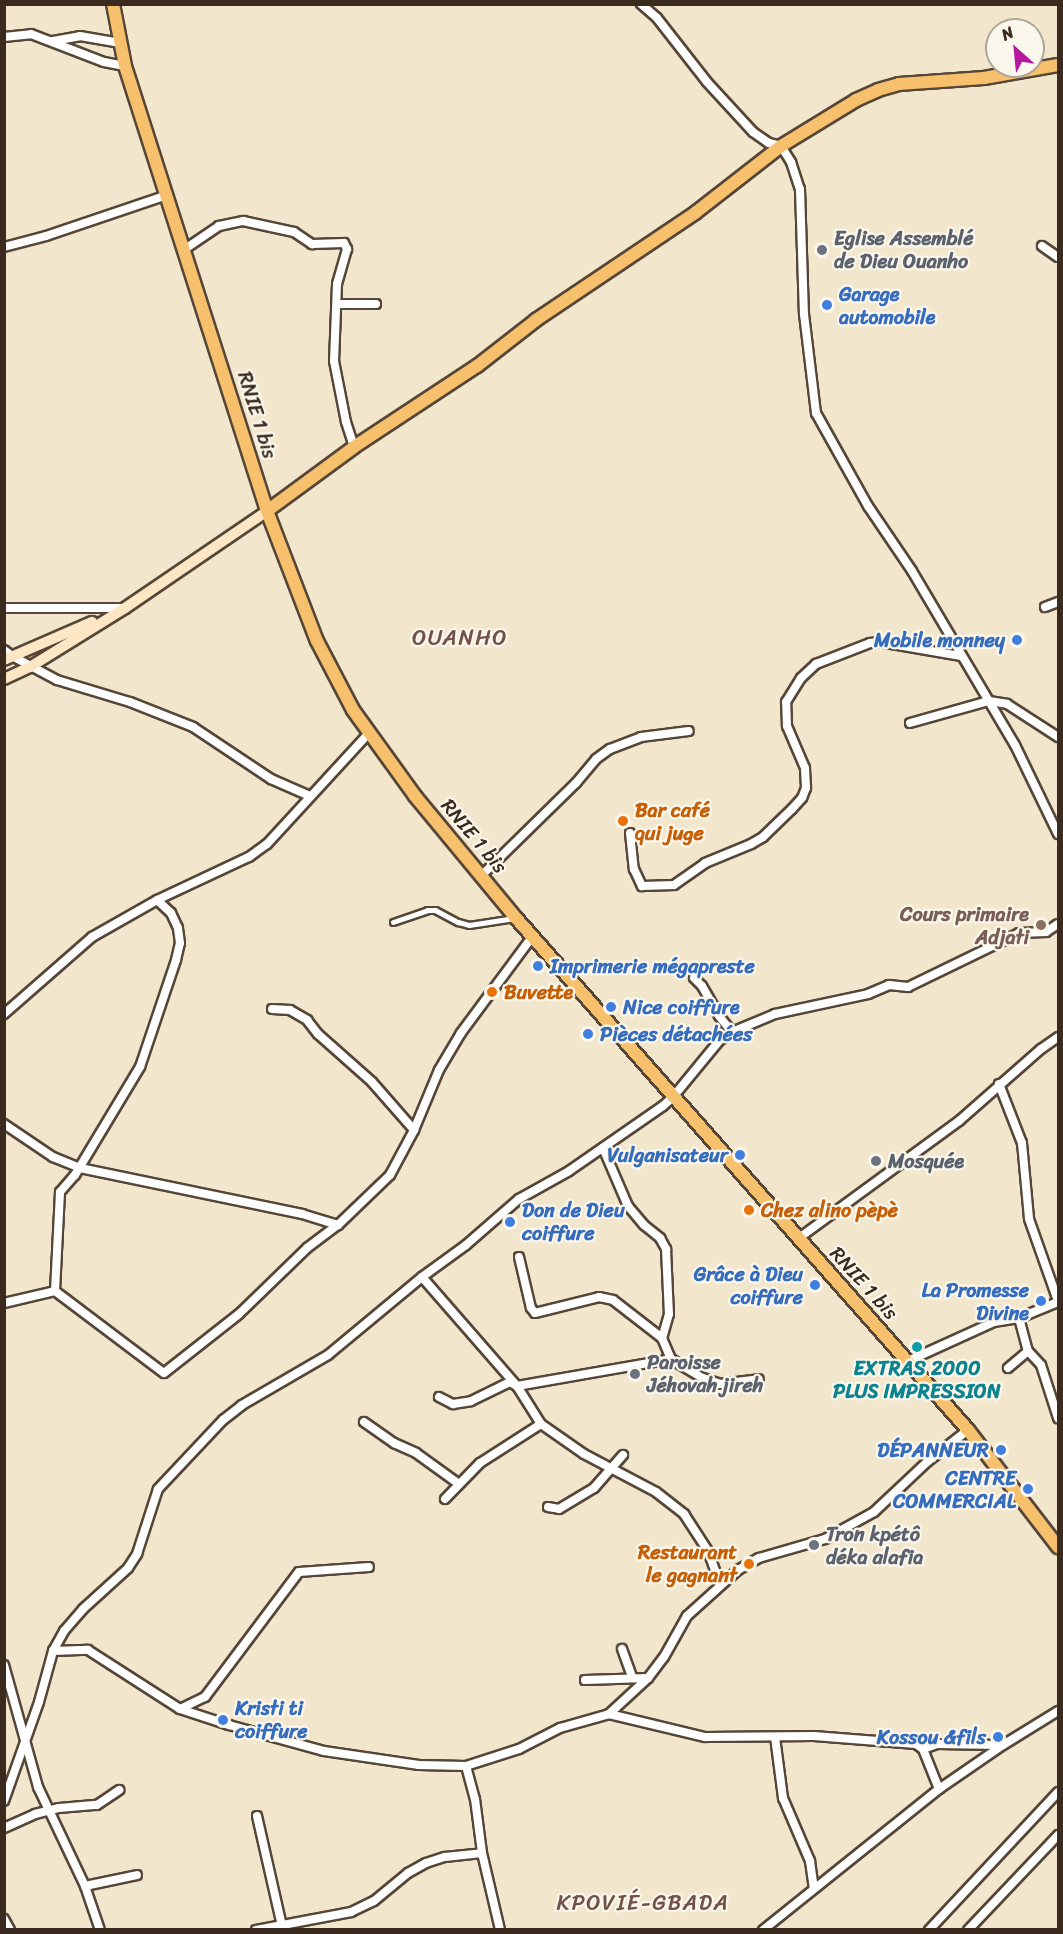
<!DOCTYPE html>
<meta charset="utf-8">
<style>
body{margin:0}
#map{position:relative;width:1063px;height:1934px;overflow:hidden;background:#f2e7cc;font-family:Sriracha,sans-serif}
div>[style]{position:absolute}
[style*='--x']{left:calc(var(--x)*1px);top:calc(var(--y)*1px);width:calc(var(--w)*1px);rotate:calc(var(--a)*1deg)}
.roads{filter:drop-shadow(2px 0 #564638) drop-shadow(-2px 0 #564638) drop-shadow(0 2px #564638) drop-shadow(0 -2px #564638)}
.pedestrian>*{height:5px;margin:-2.5px;padding:0 2.5px;transform-origin:2.5px;border-radius:2.5px;background:#fff}
.minor>*{height:8px;margin:-4px;padding:0 4px;transform-origin:4px;border-radius:4px;background:#fff}
.secondary>*{height:10px;margin:-5px;padding:0 5px;transform-origin:5px;border-radius:5px;background:#fce6c4}
.primary>*{height:12px;margin:-6px;padding:0 6px;transform-origin:6px;border-radius:6px;background:#f7c06c}
.dots>*{width:16px;height:16px;translate:-50% -50%;box-sizing:border-box;border:3px solid #fbf7ec;border-radius:50%}
span{translate:-50% -50%;white-space:nowrap;text-align:center;line-height:1.15;-webkit-text-stroke:4.5px #fbf7ec;paint-order:stroke}
.worship-label{font-size:20px;color:#5b616d;font-weight:700}
.left{translate:0 -50%;text-align:left}
.shop-label{font-size:20px;color:#366cbe;font-weight:700}
.right{translate:-100% -50%;text-align:right}
.street-label{font-size:20px;color:#3b2a1e}
.food-label{font-size:20px;color:#c56008;font-weight:700}
.education-label{font-size:20px;color:#785e54;font-weight:700}
.culture-label{font-size:20px;color:#0d838f;font-weight:700}
.quarter-label{font-size:22px;color:#725248;letter-spacing:1.5px}
.frame{position:absolute;inset:0;border:6px solid #3b2a1e;pointer-events:none}
.north{position:absolute;left:985px;top:18px;width:60px;height:60px;box-sizing:border-box;background:#fbf7ec;border:2px solid #aea59a;border-radius:50%;rotate:333deg;font-size:16px;font-weight:700;line-height:24px;text-align:center;color:#3b2a1e}
.north::after{content:'';display:block;margin:auto;width:21px;height:27px;background:#b5179e;clip-path:polygon(50% 0,100% 100%,50% 72%,0 100%)}
</style>
<div id="map">
<div class="roads">
<div class="pedestrian">
<div style="--x:393;--y:922;--w:36;--a:-19"></div>
<div style="--x:427;--y:910;--w:8;--a:0"></div>
<div style="--x:435;--y:910;--w:26;--a:28"></div>
<div style="--x:458;--y:922;--w:11;--a:15"></div>
<div style="--x:469;--y:925;--w:46;--a:-8.8"></div>
</div>
<div class="minor">
<div style="--x:641;--y:4;--w:21;--a:41"></div>
<div style="--x:657;--y:18;--w:81;--a:52"></div>
<div style="--x:707;--y:82;--w:68;--a:47.4"></div>
<div style="--x:753;--y:132;--w:19;--a:35"></div>
<div style="--x:769;--y:143;--w:12;--a:14"></div>
<div style="--x:781;--y:146;--w:19;--a:58"></div>
<div style="--x:791;--y:162;--w:28;--a:72"></div>
<div style="--x:800;--y:189;--w:125;--a:88.2"></div>
<div style="--x:804;--y:314;--w:100;--a:83.1"></div>
<div style="--x:816;--y:413;--w:107;--a:60.8"></div>
<div style="--x:868;--y:506;--w:78;--a:55.9"></div>
<div style="--x:912;--y:571;--w:202;--a:59.4"></div>
<div style="--x:1015;--y:745;--w:99;--a:64.2"></div>
<div style="--x:4;--y:37;--w:27;--a:-6"></div>
<div style="--x:31;--y:34;--w:78;--a:21"></div>
<div style="--x:104;--y:62;--w:21;--a:11"></div>
<div style="--x:53;--y:41;--w:27;--a:-10"></div>
<div style="--x:80;--y:36;--w:41;--a:9.9"></div>
<div style="--x:1042;--y:246;--w:19;--a:35"></div>
<div style="--x:4;--y:247;--w:43;--a:-14.7"></div>
<div style="--x:46;--y:236;--w:128;--a:-18.7"></div>
<div style="--x:185;--y:249;--w:41;--a:-34.1"></div>
<div style="--x:219;--y:226;--w:25;--a:-12"></div>
<div style="--x:243;--y:221;--w:52;--a:12.2"></div>
<div style="--x:294;--y:232;--w:22;--a:34"></div>
<div style="--x:312;--y:244;--w:32;--a:-2"></div>
<div style="--x:344;--y:243;--w:7;--a:63"></div>
<div style="--x:347;--y:249;--w:36;--a:106"></div>
<div style="--x:337;--y:284;--w:77;--a:92.2"></div>
<div style="--x:334;--y:361;--w:62;--a:78.9"></div>
<div style="--x:346;--y:422;--w:26;--a:72"></div>
<div style="--x:338;--y:304;--w:38;--a:0"></div>
<div style="--x:1045;--y:607;--w:14;--a:-21"></div>
<div style="--x:4;--y:608;--w:119;--a:0"></div>
<div style="--x:4;--y:650;--w:10;--a:37"></div>
<div style="--x:12;--y:656;--w:51;--a:28.1"></div>
<div style="--x:57;--y:680;--w:76;--a:16.8"></div>
<div style="--x:130;--y:702;--w:68;--a:21.6"></div>
<div style="--x:193;--y:727;--w:94;--a:33.7"></div>
<div style="--x:271;--y:779;--w:43;--a:23.6"></div>
<div style="--x:910;--y:723;--w:82;--a:-15.6"></div>
<div style="--x:989;--y:701;--w:18;--a:9"></div>
<div style="--x:1007;--y:704;--w:61;--a:32.9"></div>
<div style="--x:630;--y:833;--w:36;--a:84"></div>
<div style="--x:634;--y:869;--w:19;--a:65"></div>
<div style="--x:642;--y:886;--w:32;--a:-2"></div>
<div style="--x:674;--y:885;--w:38;--a:-35"></div>
<div style="--x:705;--y:863;--w:50;--a:-22.4"></div>
<div style="--x:751;--y:844;--w:14;--a:-30"></div>
<div style="--x:763;--y:837;--w:40;--a:-44"></div>
<div style="--x:792;--y:809;--w:15;--a:-48"></div>
<div style="--x:802;--y:798;--w:11;--a:-68"></div>
<div style="--x:806;--y:788;--w:20;--a:-93"></div>
<div style="--x:805;--y:768;--w:46;--a:-113.2"></div>
<div style="--x:787;--y:726;--w:24;--a:-92"></div>
<div style="--x:786;--y:702;--w:28;--a:-58"></div>
<div style="--x:801;--y:678;--w:21;--a:-43"></div>
<div style="--x:816;--y:664;--w:58;--a:-21.3"></div>
<div style="--x:870;--y:643;--w:10;--a:-6"></div>
<div style="--x:880;--y:642;--w:81;--a:9.9"></div>
<div style="--x:481;--y:876;--w:133;--a:-44.4"></div>
<div style="--x:576;--y:783;--w:31;--a:-50"></div>
<div style="--x:596;--y:759;--w:17;--a:-36"></div>
<div style="--x:610;--y:749;--w:33;--a:-21"></div>
<div style="--x:641;--y:737;--w:48;--a:-7.1"></div>
<div style="--x:694;--y:978;--w:11;--a:45"></div>
<div style="--x:702;--y:986;--w:34;--a:60"></div>
<div style="--x:719;--y:1016;--w:21;--a:51"></div>
<div style="--x:272;--y:1009;--w:18;--a:3"></div>
<div style="--x:290;--y:1010;--w:20;--a:30"></div>
<div style="--x:307;--y:1020;--w:18;--a:52"></div>
<div style="--x:318;--y:1034;--w:72;--a:41.6"></div>
<div style="--x:372;--y:1082;--w:64;--a:48.8"></div>
<div style="--x:4;--y:1014;--w:117;--a:-41.2"></div>
<div style="--x:92;--y:937;--w:75;--a:-29.6"></div>
<div style="--x:157;--y:900;--w:102;--a:-25.1"></div>
<div style="--x:249;--y:857;--w:22;--a:-36"></div>
<div style="--x:267;--y:844;--w:151;--a:-47.4"></div>
<div style="--x:999;--y:1084;--w:63;--a:68.7"></div>
<div style="--x:1022;--y:1143;--w:76;--a:84.7"></div>
<div style="--x:1029;--y:1219;--w:87;--a:70.5"></div>
<div style="--x:4;--y:1124;--w:59;--a:34"></div>
<div style="--x:53;--y:1157;--w:29;--a:22"></div>
<div style="--x:80;--y:1168;--w:227;--a:11.7"></div>
<div style="--x:302;--y:1214;--w:38;--a:17"></div>
<div style="--x:603;--y:1148;--w:63;--a:66.7"></div>
<div style="--x:628;--y:1206;--w:25;--a:50"></div>
<div style="--x:644;--y:1225;--w:21;--a:39"></div>
<div style="--x:660;--y:1238;--w:13;--a:61"></div>
<div style="--x:666;--y:1249;--w:65;--a:87.4"></div>
<div style="--x:669;--y:1314;--w:25;--a:106"></div>
<div style="--x:662;--y:1338;--w:23;--a:67"></div>
<div style="--x:671;--y:1359;--w:37;--a:31"></div>
<div style="--x:703;--y:1378;--w:18;--a:19"></div>
<div style="--x:720;--y:1384;--w:39;--a:-7"></div>
<div style="--x:799;--y:1238;--w:198;--a:-36.2"></div>
<div style="--x:959;--y:1121;--w:109;--a:-41.3"></div>
<div style="--x:1041;--y:1049;--w:21;--a:-35"></div>
<div style="--x:519;--y:1257;--w:52;--a:76.8"></div>
<div style="--x:531;--y:1308;--w:6;--a:51"></div>
<div style="--x:535;--y:1313;--w:66;--a:-14"></div>
<div style="--x:599;--y:1297;--w:14;--a:12"></div>
<div style="--x:613;--y:1300;--w:62;--a:37.8"></div>
<div style="--x:422;--y:1277;--w:145;--a:48.9"></div>
<div style="--x:517;--y:1386;--w:45;--a:57.7"></div>
<div style="--x:541;--y:1424;--w:52;--a:34.9"></div>
<div style="--x:584;--y:1454;--w:81;--a:27.8"></div>
<div style="--x:656;--y:1492;--w:36;--a:38"></div>
<div style="--x:684;--y:1514;--w:44;--a:57"></div>
<div style="--x:708;--y:1551;--w:35;--a:70"></div>
<div style="--x:55;--y:1291;--w:99;--a:-87.1"></div>
<div style="--x:60;--y:1192;--w:23;--a:-49"></div>
<div style="--x:75;--y:1175;--w:126;--a:-59"></div>
<div style="--x:140;--y:1067;--w:113;--a:-71.4"></div>
<div style="--x:176;--y:960;--w:17;--a:-77"></div>
<div style="--x:180;--y:943;--w:15;--a:-98"></div>
<div style="--x:178;--y:928;--w:17;--a:-115"></div>
<div style="--x:171;--y:913;--w:19;--a:-137"></div>
<div style="--x:4;--y:1303;--w:52;--a:-13.2"></div>
<div style="--x:55;--y:1291;--w:136;--a:37"></div>
<div style="--x:164;--y:1373;--w:95;--a:-38.2"></div>
<div style="--x:239;--y:1314;--w:95;--a:-44.1"></div>
<div style="--x:307;--y:1248;--w:39;--a:-37"></div>
<div style="--x:338;--y:1225;--w:72;--a:-43.9"></div>
<div style="--x:390;--y:1175;--w:51;--a:-61.9"></div>
<div style="--x:414;--y:1130;--w:65;--a:-67.4"></div>
<div style="--x:439;--y:1070;--w:43;--a:-59.3"></div>
<div style="--x:461;--y:1033;--w:119;--a:-53.5"></div>
<div style="--x:1019;--y:1318;--w:34;--a:75"></div>
<div style="--x:1028;--y:1351;--w:19;--a:47"></div>
<div style="--x:1041;--y:1365;--w:56;--a:72.2"></div>
<div style="--x:908;--y:1361;--w:94;--a:-24.4"></div>
<div style="--x:994;--y:1322;--w:25;--a:-9"></div>
<div style="--x:1019;--y:1318;--w:42;--a:-22.3"></div>
<div style="--x:1008;--y:1368;--w:26;--a:-40"></div>
<div style="--x:439;--y:1397;--w:16;--a:27"></div>
<div style="--x:453;--y:1404;--w:18;--a:-9"></div>
<div style="--x:471;--y:1401;--w:43;--a:-26"></div>
<div style="--x:510;--y:1382;--w:8;--a:30"></div>
<div style="--x:517;--y:1386;--w:156;--a:-9.9"></div>
<div style="--x:364;--y:1422;--w:37;--a:35"></div>
<div style="--x:394;--y:1443;--w:24;--a:24"></div>
<div style="--x:416;--y:1453;--w:53;--a:35.8"></div>
<div style="--x:445;--y:1499;--w:50;--a:-45.8"></div>
<div style="--x:480;--y:1463;--w:72;--a:-32.6"></div>
<div style="--x:548;--y:1507;--w:11;--a:10"></div>
<div style="--x:559;--y:1509;--w:41;--a:-31"></div>
<div style="--x:594;--y:1488;--w:44;--a:-48.7"></div>
<div style="--x:622;--y:1649;--w:29;--a:70"></div>
<div style="--x:53;--y:1651;--w:35;--a:-2"></div>
<div style="--x:88;--y:1650;--w:109;--a:32.7"></div>
<div style="--x:180;--y:1709;--w:52;--a:18.1"></div>
<div style="--x:229;--y:1725;--w:98;--a:15.3"></div>
<div style="--x:324;--y:1751;--w:96;--a:8.4"></div>
<div style="--x:419;--y:1765;--w:47;--a:1.2"></div>
<div style="--x:466;--y:1766;--w:56;--a:-17.8"></div>
<div style="--x:519;--y:1749;--w:46;--a:-27.1"></div>
<div style="--x:560;--y:1728;--w:51;--a:-15.9"></div>
<div style="--x:609;--y:1714;--w:53;--a:-42.7"></div>
<div style="--x:648;--y:1678;--w:26;--a:-53"></div>
<div style="--x:664;--y:1657;--w:47;--a:-60.7"></div>
<div style="--x:687;--y:1616;--w:69;--a:-42"></div>
<div style="--x:738;--y:1570;--w:24;--a:-30"></div>
<div style="--x:759;--y:1558;--w:69;--a:-16.1"></div>
<div style="--x:825;--y:1539;--w:56;--a:-28.9"></div>
<div style="--x:874;--y:1512;--w:73;--a:-43.3"></div>
<div style="--x:927;--y:1462;--w:52;--a:-38"></div>
<div style="--x:4;--y:1665;--w:127;--a:74.4"></div>
<div style="--x:38;--y:1787;--w:110;--a:64.6"></div>
<div style="--x:85;--y:1886;--w:46;--a:71.2"></div>
<div style="--x:585;--y:1680;--w:63;--a:-1.8"></div>
<div style="--x:180;--y:1709;--w:28;--a:-26"></div>
<div style="--x:205;--y:1697;--w:156;--a:-53.1"></div>
<div style="--x:299;--y:1572;--w:70;--a:-4.1"></div>
<div style="--x:609;--y:1714;--w:99;--a:13.5"></div>
<div style="--x:705;--y:1737;--w:109;--a:-0.5"></div>
<div style="--x:814;--y:1736;--w:102;--a:4.5"></div>
<div style="--x:916;--y:1744;--w:9;--a:36"></div>
<div style="--x:923;--y:1749;--w:43;--a:68.2"></div>
<div style="--x:775;--y:1737;--w:62;--a:82.5"></div>
<div style="--x:783;--y:1798;--w:69;--a:66.8"></div>
<div style="--x:810;--y:1861;--w:27;--a:82"></div>
<div style="--x:923;--y:1749;--w:15;--a:-20"></div>
<div style="--x:937;--y:1744;--w:64;--a:0.9"></div>
<div style="--x:466;--y:1766;--w:34;--a:75"></div>
<div style="--x:475;--y:1799;--w:54;--a:82.6"></div>
<div style="--x:482;--y:1853;--w:79;--a:76.8"></div>
<div style="--x:4;--y:1801;--w:105;--a:-70.5"></div>
<div style="--x:39;--y:1702;--w:53;--a:-74.6"></div>
<div style="--x:53;--y:1651;--w:23;--a:-61"></div>
<div style="--x:64;--y:1631;--w:29;--a:-49"></div>
<div style="--x:83;--y:1609;--w:61;--a:-42.3"></div>
<div style="--x:128;--y:1568;--w:17;--a:-57"></div>
<div style="--x:137;--y:1554;--w:68;--a:-72.1"></div>
<div style="--x:158;--y:1489;--w:95;--a:-46.7"></div>
<div style="--x:223;--y:1420;--w:24;--a:-38"></div>
<div style="--x:242;--y:1405;--w:99;--a:-30.2"></div>
<div style="--x:328;--y:1355;--w:122;--a:-39.7"></div>
<div style="--x:422;--y:1277;--w:54;--a:-36"></div>
<div style="--x:466;--y:1245;--w:70;--a:-41"></div>
<div style="--x:519;--y:1199;--w:57;--a:-29.2"></div>
<div style="--x:569;--y:1171;--w:114;--a:-34.7"></div>
<div style="--x:663;--y:1106;--w:13;--a:-42"></div>
<div style="--x:673;--y:1097;--w:72;--a:-50.6"></div>
<div style="--x:719;--y:1041;--w:16;--a:-35"></div>
<div style="--x:732;--y:1032;--w:47;--a:-22.7"></div>
<div style="--x:775;--y:1014;--w:95;--a:-12.1"></div>
<div style="--x:868;--y:994;--w:23;--a:-23"></div>
<div style="--x:889;--y:985;--w:19;--a:6"></div>
<div style="--x:908;--y:987;--w:123;--a:-25.9"></div>
<div style="--x:1019;--y:933;--w:27;--a:-2"></div>
<div style="--x:1046;--y:932;--w:14;--a:-34"></div>
<div style="--x:257;--y:1816;--w:117;--a:77.2"></div>
<div style="--x:4;--y:1828;--w:34;--a:-24"></div>
<div style="--x:35;--y:1814;--w:25;--a:-14"></div>
<div style="--x:59;--y:1808;--w:38;--a:-5"></div>
<div style="--x:97;--y:1805;--w:27;--a:-34"></div>
<div style="--x:85;--y:1886;--w:53;--a:-11.9"></div>
<div style="--x:4;--y:1919;--w:13;--a:61"></div>
<div style="--x:256;--y:1930;--w:97;--a:-10.7"></div>
<div style="--x:351;--y:1912;--w:25;--a:-26"></div>
<div style="--x:374;--y:1901;--w:44;--a:-39.5"></div>
<div style="--x:408;--y:1873;--w:21;--a:-29"></div>
<div style="--x:426;--y:1863;--w:20;--a:-18"></div>
<div style="--x:445;--y:1857;--w:37;--a:-6"></div>
<div style="--x:763;--y:1930;--w:226;--a:-38.7"></div>
<div style="--x:939;--y:1789;--w:78;--a:-34.5"></div>
<div style="--x:1003;--y:1745;--w:65;--a:-31.7"></div>
<div style="--x:929;--y:1930;--w:189;--a:-46.9"></div>
<div style="--x:968;--y:1930;--w:131;--a:-46.5"></div>
</div>
<div class="secondary">
<div style="--x:4;--y:660;--w:96;--a:-23.4"></div>
<div style="--x:4;--y:679;--w:29;--a:-25"></div>
<div style="--x:30;--y:667;--w:112;--a:-31.8"></div>
<div style="--x:125;--y:608;--w:172;--a:-34.3"></div>
</div>
<div class="primary">
<div style="--x:113;--y:4;--w:63;--a:79"></div>
<div style="--x:125;--y:66;--w:467;--a:72.3"></div>
<div style="--x:267;--y:511;--w:139;--a:69"></div>
<div style="--x:317;--y:641;--w:78;--a:62.4"></div>
<div style="--x:353;--y:710;--w:106;--a:54.2"></div>
<div style="--x:415;--y:796;--w:158;--a:50.4"></div>
<div style="--x:516;--y:918;--w:683;--a:48.56"></div>
<div style="--x:968;--y:1430;--w:148;--a:52.4"></div>
<div style="--x:267;--y:511;--w:108;--a:-36.3"></div>
<div style="--x:354;--y:447;--w:147;--a:-33.4"></div>
<div style="--x:477;--y:366;--w:75;--a:-37.9"></div>
<div style="--x:536;--y:320;--w:192;--a:-33.9"></div>
<div style="--x:695;--y:213;--w:109;--a:-37.9"></div>
<div style="--x:781;--y:146;--w:88;--a:-31.5"></div>
<div style="--x:856;--y:100;--w:24;--a:-24"></div>
<div style="--x:878;--y:90;--w:22;--a:-16"></div>
<div style="--x:899;--y:84;--w:85;--a:-4"></div>
<div style="--x:984;--y:78;--w:75;--a:-10"></div>
</div>
</div>
<div class="dots">
<div style="left:822px;top:250px;background:#6b7280"></div>
<div style="left:827px;top:305px;background:#3f7fe0"></div>
<div style="left:1017px;top:640px;background:#3f7fe0"></div>
<div style="left:623px;top:821px;background:#e8710a"></div>
<div style="left:1041px;top:925px;background:#8d6e63"></div>
<div style="left:538px;top:966px;background:#3f7fe0"></div>
<div style="left:492px;top:992px;background:#e8710a"></div>
<div style="left:611px;top:1007px;background:#3f7fe0"></div>
<div style="left:588px;top:1034px;background:#3f7fe0"></div>
<div style="left:740px;top:1155px;background:#3f7fe0"></div>
<div style="left:876px;top:1161px;background:#6b7280"></div>
<div style="left:749px;top:1210px;background:#e8710a"></div>
<div style="left:510px;top:1222px;background:#3f7fe0"></div>
<div style="left:815px;top:1285px;background:#3f7fe0"></div>
<div style="left:1041px;top:1301px;background:#3f7fe0"></div>
<div style="left:917px;top:1347px;background:#0f9aa8"></div>
<div style="left:635px;top:1374px;background:#6b7280"></div>
<div style="left:1001px;top:1450px;background:#3f7fe0"></div>
<div style="left:1028px;top:1489px;background:#3f7fe0"></div>
<div style="left:814px;top:1545px;background:#6b7280"></div>
<div style="left:749px;top:1564px;background:#e8710a"></div>
<div style="left:223px;top:1720px;background:#3f7fe0"></div>
<div style="left:998px;top:1737px;background:#3f7fe0"></div>
</div>
<div class="worship-label">
<span class="left" style="left:834px;top:250px">Eglise Assemblé<br>de Dieu Ouanho</span>
<span class="left" style="left:888px;top:1161px">Mosquée</span>
<span class="left" style="left:647px;top:1374px">Paroisse<br>Jéhovah jireh</span>
<span class="left" style="left:826px;top:1546px">Tron kpétô<br>déka alafia</span>
</div>
<div class="shop-label">
<span class="left" style="left:839px;top:306px">Garage<br>automobile</span>
<span class="right" style="left:1005px;top:640px">Mobile monney</span>
<span class="left" style="left:550px;top:966px">Imprimerie mégapreste</span>
<span class="left" style="left:623px;top:1007px">Nice coiffure</span>
<span class="left" style="left:600px;top:1034px">Pièces détachées</span>
<span class="right" style="left:728px;top:1155px">Vulganisateur</span>
<span class="left" style="left:522px;top:1222px">Don de Dieu<br>coiffure</span>
<span class="right" style="left:803px;top:1286px">Grâce à Dieu<br>coiffure</span>
<span class="right" style="left:1029px;top:1302px">La Promesse<br>Divine</span>
<span class="right" style="left:989px;top:1450px">DÉPANNEUR</span>
<span class="right" style="left:1016px;top:1490px">CENTRE<br>COMMERCIAL</span>
<span class="left" style="left:235px;top:1720px">Kristi ti<br>coiffure</span>
<span class="right" style="left:986px;top:1737px">Kossou &amp;fils</span>
</div>
<div class="street-label">
<span style="left:257px;top:415px;rotate:73deg">RNIE 1 bis</span>
<span style="left:474px;top:836px;rotate:50deg">RNIE 1 bis</span>
<span style="left:864px;top:1283px;rotate:48deg">RNIE 1 bis</span>
</div>
<div class="food-label">
<span class="left" style="left:635px;top:822px">Bar café<br>qui juge</span>
<span class="left" style="left:504px;top:992px">Buvette</span>
<span class="left" style="left:761px;top:1210px">Chez alino pèpè</span>
<span class="right" style="left:737px;top:1564px">Restaurant<br>le gagnant</span>
</div>
<div class="education-label">
<span class="right" style="left:1029px;top:926px">Cours primaire<br>Adjati</span>
</div>
<div class="culture-label">
<span style="left:917px;top:1380px">EXTRAS 2000<br>PLUS IMPRESSION</span>
</div>
<div class="quarter-label">
<span style="left:460px;top:638px">OUANHO</span>
<span style="left:643px;top:1903px">KPOVIÉ-GBADA</span>
</div>
<div class="frame"></div>
<div class="north">N</div>
</div>
